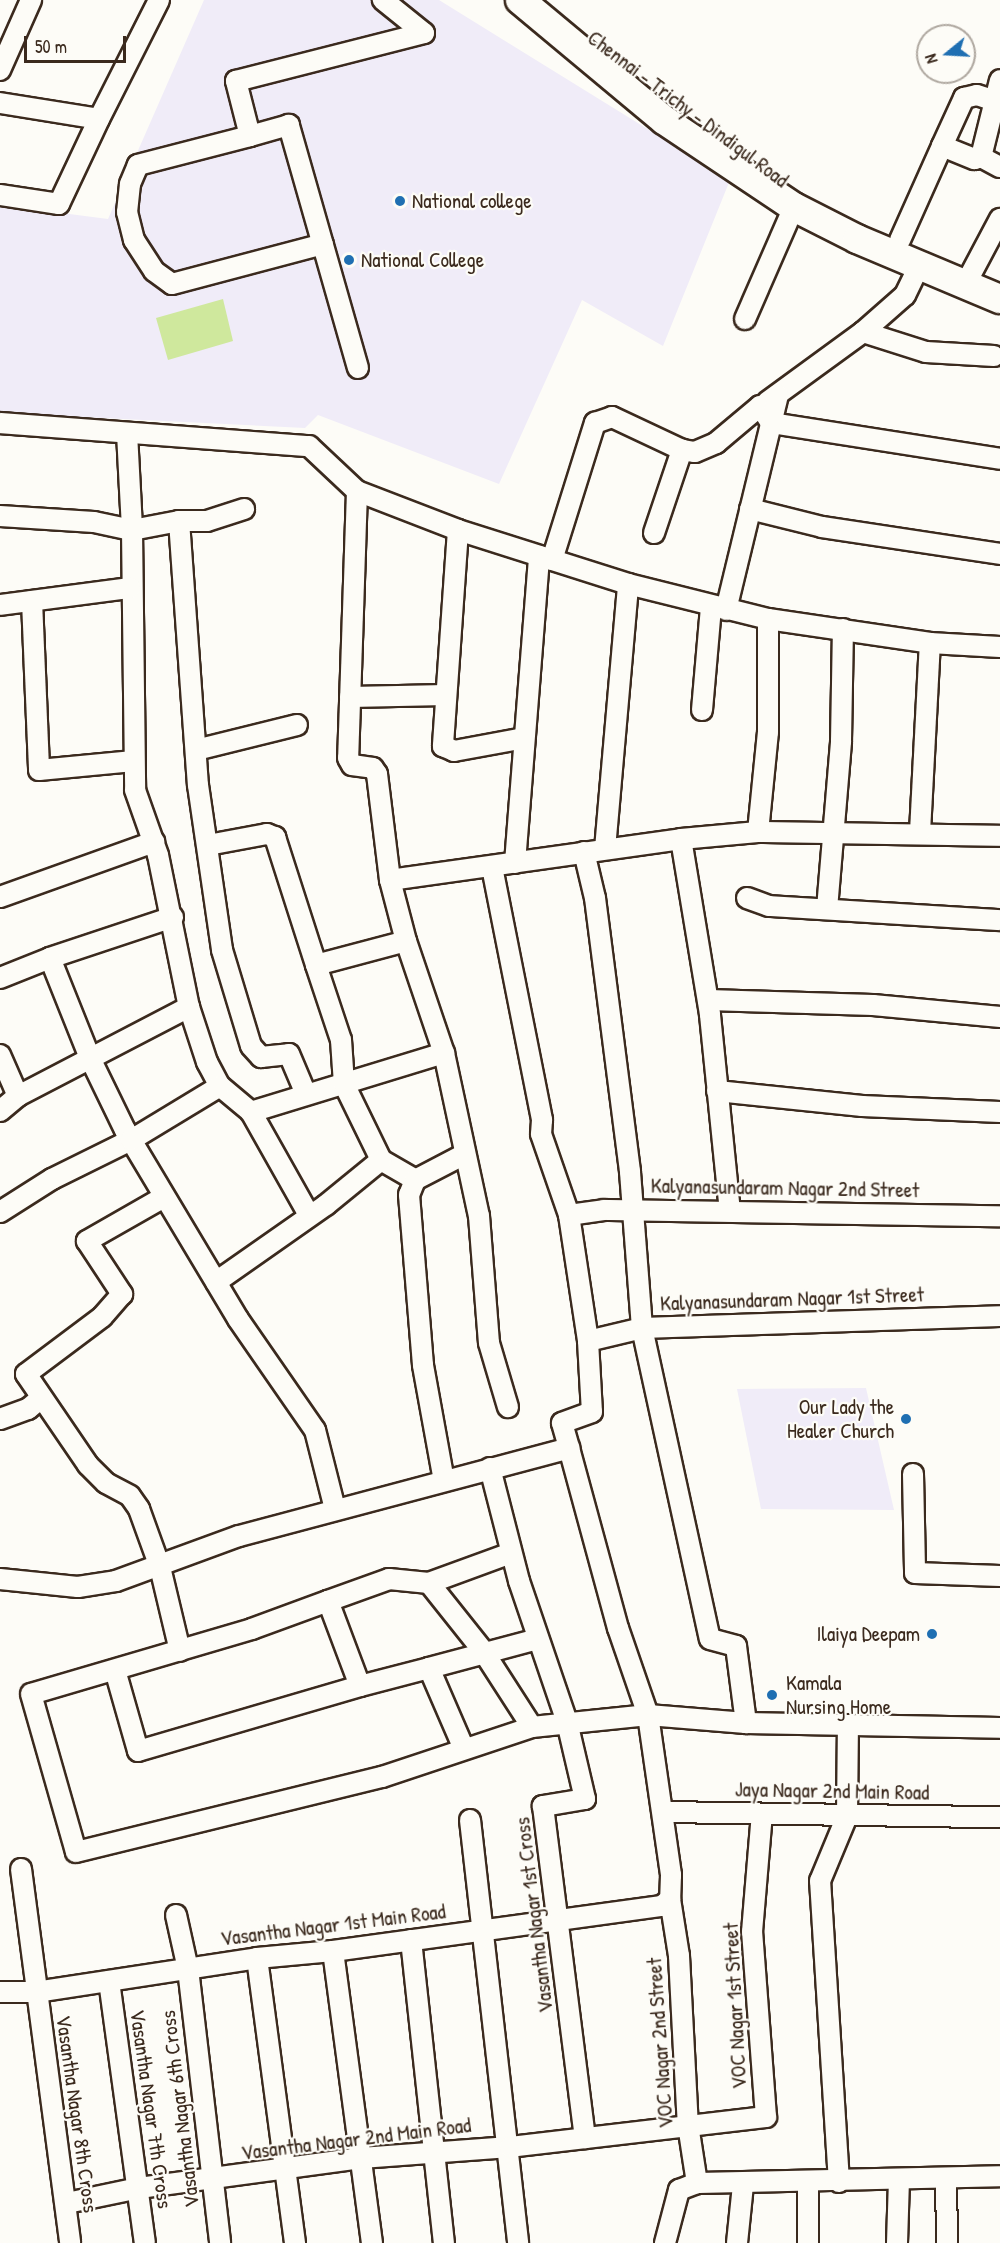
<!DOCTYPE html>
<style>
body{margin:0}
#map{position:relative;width:1000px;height:2243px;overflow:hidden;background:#fdfcf7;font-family:"Patrick Hand",sans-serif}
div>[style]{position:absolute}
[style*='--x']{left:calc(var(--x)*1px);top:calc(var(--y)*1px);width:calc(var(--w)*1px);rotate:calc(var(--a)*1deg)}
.built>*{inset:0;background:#f0ecf8}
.green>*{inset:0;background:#cfe89d}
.roads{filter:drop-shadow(2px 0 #3b2a1e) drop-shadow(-2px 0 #3b2a1e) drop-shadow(0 2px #3b2a1e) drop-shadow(0 -2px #3b2a1e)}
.minor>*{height:20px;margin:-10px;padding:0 10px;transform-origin:10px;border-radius:10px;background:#fdfcf7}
.highway>*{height:28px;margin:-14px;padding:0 14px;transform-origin:14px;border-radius:14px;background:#fdfcf7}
.dots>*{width:16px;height:16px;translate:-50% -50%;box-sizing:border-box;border:3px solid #fdfcf7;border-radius:50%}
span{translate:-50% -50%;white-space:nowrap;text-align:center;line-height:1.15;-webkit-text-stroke:4.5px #fdfcf7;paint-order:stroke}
.street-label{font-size:21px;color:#3b2a1e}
.poi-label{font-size:21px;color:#3b2a1e}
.left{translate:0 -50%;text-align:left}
.right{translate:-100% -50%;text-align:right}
.north{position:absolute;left:916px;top:24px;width:60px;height:60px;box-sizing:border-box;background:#fdfcf7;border:2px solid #afa8a0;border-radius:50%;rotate:252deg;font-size:16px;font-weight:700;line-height:24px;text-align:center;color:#3b2a1e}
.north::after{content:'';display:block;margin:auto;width:21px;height:27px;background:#1f6fb2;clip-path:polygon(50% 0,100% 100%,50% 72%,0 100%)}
.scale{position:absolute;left:24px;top:36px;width:102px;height:27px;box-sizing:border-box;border:3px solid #3b2a1e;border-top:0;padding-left:8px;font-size:18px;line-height:21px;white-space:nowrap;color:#3b2a1e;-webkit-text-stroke:4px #fdfcf7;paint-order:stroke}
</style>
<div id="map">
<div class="built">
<div style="clip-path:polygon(204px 0,439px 0,730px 180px,663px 346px,582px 300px,499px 484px,318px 415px,305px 428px,0 413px,0 205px,108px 219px)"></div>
<div style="clip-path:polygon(866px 1388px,894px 1510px,761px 1509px,737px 1389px)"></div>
</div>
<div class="green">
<div style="clip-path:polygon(223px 299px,233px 341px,168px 360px,156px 318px)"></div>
</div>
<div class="roads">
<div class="minor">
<div style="--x:0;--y:70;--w:77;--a:-66.1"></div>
<div style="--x:0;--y:103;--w:100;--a:9.2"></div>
<div style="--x:99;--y:119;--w:94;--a:115.2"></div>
<div style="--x:59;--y:204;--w:60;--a:-171.3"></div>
<div style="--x:99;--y:119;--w:133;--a:-63.2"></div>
<div style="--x:250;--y:136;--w:116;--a:165.5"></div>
<div style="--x:138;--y:165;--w:21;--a:113"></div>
<div style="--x:130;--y:184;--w:28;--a:96"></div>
<div style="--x:127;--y:212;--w:29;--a:76"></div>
<div style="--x:134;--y:240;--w:37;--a:57"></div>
<div style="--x:154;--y:271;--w:22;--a:36"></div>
<div style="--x:172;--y:284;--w:156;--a:-14.8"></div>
<div style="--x:942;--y:146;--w:53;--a:-65.4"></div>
<div style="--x:964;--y:98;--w:13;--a:-13"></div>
<div style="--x:977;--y:95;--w:19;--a:18"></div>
<div style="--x:981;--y:157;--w:21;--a:28"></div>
<div style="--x:900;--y:240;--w:103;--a:-65.9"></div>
<div style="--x:942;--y:146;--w:35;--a:22"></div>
<div style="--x:975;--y:159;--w:6;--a:-18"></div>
<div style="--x:981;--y:157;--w:79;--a:-76.1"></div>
<div style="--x:965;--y:285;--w:75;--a:-62.1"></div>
<div style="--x:745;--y:319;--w:122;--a:-66.4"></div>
<div style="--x:863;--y:332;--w:66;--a:17.6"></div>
<div style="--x:926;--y:352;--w:68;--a:3.4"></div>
<div style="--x:358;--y:368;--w:253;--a:-105.9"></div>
<div style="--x:289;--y:125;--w:41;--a:164.2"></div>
<div style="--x:250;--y:136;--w:57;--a:-104.3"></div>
<div style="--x:236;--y:81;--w:194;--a:-14.3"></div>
<div style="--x:424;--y:33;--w:53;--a:-141.2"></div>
<div style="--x:767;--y:402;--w:119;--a:-36.1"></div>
<div style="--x:863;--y:332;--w:56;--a:-41.4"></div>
<div style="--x:905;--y:295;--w:32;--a:-64"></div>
<div style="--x:0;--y:423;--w:310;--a:4.3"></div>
<div style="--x:309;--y:446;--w:66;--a:43.2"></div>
<div style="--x:357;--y:491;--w:108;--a:21.1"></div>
<div style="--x:458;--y:530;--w:178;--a:17.6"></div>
<div style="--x:628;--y:584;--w:144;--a:14"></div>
<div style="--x:768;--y:619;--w:164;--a:8.4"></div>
<div style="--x:930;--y:643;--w:70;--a:3.3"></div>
<div style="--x:127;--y:433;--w:97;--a:87"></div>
<div style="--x:132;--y:530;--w:260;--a:89.3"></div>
<div style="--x:135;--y:790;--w:69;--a:70.5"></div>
<div style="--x:158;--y:855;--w:155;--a:78.5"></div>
<div style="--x:189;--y:1007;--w:58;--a:71.9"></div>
<div style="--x:207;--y:1062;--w:27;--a:62"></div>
<div style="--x:220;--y:1086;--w:40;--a:40"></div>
<div style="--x:251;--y:1112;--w:202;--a:-17"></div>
<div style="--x:444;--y:1053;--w:167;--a:77.9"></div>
<div style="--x:479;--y:1216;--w:127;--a:85.5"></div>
<div style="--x:489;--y:1343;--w:67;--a:73.5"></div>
<div style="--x:357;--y:491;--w:267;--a:91.9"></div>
<div style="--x:348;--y:758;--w:8;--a:60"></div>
<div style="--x:352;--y:765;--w:21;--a:8"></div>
<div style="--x:373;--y:768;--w:7;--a:56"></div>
<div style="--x:377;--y:774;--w:107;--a:83"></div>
<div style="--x:390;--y:880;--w:294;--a:-8"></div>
<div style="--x:681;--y:839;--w:77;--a:-5.2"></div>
<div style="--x:758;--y:832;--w:242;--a:0.9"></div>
<div style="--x:750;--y:509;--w:74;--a:14"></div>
<div style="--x:822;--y:527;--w:180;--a:8.6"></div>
<div style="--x:0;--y:516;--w:94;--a:3.7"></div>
<div style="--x:94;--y:522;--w:39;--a:12"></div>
<div style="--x:132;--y:530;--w:48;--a:-10.8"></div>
<div style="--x:179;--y:521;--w:28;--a:0"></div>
<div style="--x:207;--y:521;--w:39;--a:-18"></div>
<div style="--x:179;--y:521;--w:265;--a:85.9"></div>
<div style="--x:198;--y:785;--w:167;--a:81.7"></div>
<div style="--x:222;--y:950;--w:100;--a:73.2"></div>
<div style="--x:251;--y:1046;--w:15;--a:48"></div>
<div style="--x:261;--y:1057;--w:28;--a:-6"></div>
<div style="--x:289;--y:1054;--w:43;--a:67"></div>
<div style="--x:458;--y:530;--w:217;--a:94"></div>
<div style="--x:443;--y:746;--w:12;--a:24"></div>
<div style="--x:454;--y:751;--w:71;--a:-10.5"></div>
<div style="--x:654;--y:533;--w:88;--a:-71.4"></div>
<div style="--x:552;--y:560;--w:144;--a:-72.6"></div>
<div style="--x:595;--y:423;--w:18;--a:-19"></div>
<div style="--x:612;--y:417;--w:77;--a:25.2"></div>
<div style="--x:682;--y:450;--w:13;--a:9"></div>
<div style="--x:695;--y:452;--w:23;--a:-23"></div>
<div style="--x:716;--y:443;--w:57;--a:-40.1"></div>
<div style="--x:760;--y:406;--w:20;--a:57"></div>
<div style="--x:771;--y:423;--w:232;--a:8.9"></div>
<div style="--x:32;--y:601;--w:169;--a:87.6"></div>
<div style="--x:39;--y:770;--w:95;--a:-5.4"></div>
<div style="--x:0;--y:605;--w:131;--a:-7.5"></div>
<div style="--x:726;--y:610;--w:221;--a:-76.4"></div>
<div style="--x:350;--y:697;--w:96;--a:-1.2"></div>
<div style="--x:702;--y:710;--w:103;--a:-85"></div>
<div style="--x:196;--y:750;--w:104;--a:-13.9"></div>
<div style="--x:758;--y:832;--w:100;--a:-84.3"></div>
<div style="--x:768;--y:732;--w:113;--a:-90"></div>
<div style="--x:920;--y:832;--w:189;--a:-87"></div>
<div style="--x:681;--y:839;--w:178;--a:80.6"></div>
<div style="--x:710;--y:1015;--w:197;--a:84.2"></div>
<div style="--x:208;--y:845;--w:60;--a:-10.6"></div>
<div style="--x:267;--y:834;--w:9;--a:21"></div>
<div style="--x:275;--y:837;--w:134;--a:72.2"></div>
<div style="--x:316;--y:965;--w:93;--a:-14.9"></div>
<div style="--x:406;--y:941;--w:118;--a:71.3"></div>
<div style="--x:605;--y:849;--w:266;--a:-85"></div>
<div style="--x:584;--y:852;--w:47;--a:76.6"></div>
<div style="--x:595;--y:898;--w:276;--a:82.7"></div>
<div style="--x:630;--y:1172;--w:156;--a:85.6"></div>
<div style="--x:642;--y:1328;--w:318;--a:77.7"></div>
<div style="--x:710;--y:1639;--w:27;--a:15"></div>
<div style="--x:736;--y:1646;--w:78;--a:82.6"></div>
<div style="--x:515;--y:863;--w:308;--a:-85.5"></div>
<div style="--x:492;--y:867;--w:258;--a:78.8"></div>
<div style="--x:542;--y:1120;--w:14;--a:94"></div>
<div style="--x:541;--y:1134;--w:86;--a:70.9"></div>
<div style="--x:569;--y:1215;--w:127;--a:81.4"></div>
<div style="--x:588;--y:1341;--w:71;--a:86.8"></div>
<div style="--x:592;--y:1412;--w:32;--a:160"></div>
<div style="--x:562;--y:1423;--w:26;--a:74"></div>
<div style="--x:390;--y:880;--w:63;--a:75.3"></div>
<div style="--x:0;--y:897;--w:164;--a:-19.7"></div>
<div style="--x:747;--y:898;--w:23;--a:20"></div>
<div style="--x:769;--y:906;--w:231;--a:3.5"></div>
<div style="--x:827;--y:909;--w:169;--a:-85.2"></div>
<div style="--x:841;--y:741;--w:112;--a:-89"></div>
<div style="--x:173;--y:917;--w:130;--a:161.6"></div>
<div style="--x:50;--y:958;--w:108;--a:68.2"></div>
<div style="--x:90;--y:1058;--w:80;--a:64.1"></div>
<div style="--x:125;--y:1130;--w:220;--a:59.1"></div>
<div style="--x:238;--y:1319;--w:135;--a:55.3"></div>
<div style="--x:315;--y:1430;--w:81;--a:75.8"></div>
<div style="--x:316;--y:965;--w:79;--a:71.6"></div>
<div style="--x:341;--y:1040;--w:44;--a:86.1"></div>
<div style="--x:344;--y:1084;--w:85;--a:64"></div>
<div style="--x:381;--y:1160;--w:39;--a:30"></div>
<div style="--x:0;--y:978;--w:54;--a:-21.8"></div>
<div style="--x:708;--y:1000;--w:165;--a:1.7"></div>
<div style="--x:873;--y:1005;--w:128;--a:5.4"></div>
<div style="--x:0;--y:1055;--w:45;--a:66.3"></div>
<div style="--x:717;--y:1091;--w:146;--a:5.9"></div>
<div style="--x:862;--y:1106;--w:138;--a:2.5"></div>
<div style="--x:0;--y:1111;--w:23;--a:-40"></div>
<div style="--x:18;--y:1096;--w:193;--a:-27.5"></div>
<div style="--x:251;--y:1112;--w:118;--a:60.6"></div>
<div style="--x:164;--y:1197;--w:89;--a:150.3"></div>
<div style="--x:87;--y:1241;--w:64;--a:56.6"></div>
<div style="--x:122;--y:1294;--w:30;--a:131"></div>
<div style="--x:102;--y:1317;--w:95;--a:143.1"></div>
<div style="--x:26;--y:1374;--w:110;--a:55.7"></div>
<div style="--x:88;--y:1465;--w:25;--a:45"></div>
<div style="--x:106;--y:1483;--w:27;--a:28"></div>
<div style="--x:130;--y:1496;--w:16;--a:55"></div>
<div style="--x:139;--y:1509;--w:62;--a:70.1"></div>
<div style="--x:160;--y:1567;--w:86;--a:76.6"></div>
<div style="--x:0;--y:1212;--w:62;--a:-32.4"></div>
<div style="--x:52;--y:1179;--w:88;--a:-26.3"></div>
<div style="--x:131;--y:1140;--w:104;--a:-31.2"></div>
<div style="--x:569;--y:1215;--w:35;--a:-8"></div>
<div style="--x:604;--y:1210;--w:396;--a:0.9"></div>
<div style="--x:216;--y:1282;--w:134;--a:-35"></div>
<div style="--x:326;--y:1205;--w:71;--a:-39.3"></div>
<div style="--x:588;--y:1341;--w:56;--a:-13.5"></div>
<div style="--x:642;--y:1328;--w:358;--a:-1.9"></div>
<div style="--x:0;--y:1419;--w:30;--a:-20"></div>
<div style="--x:28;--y:1409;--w:16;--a:-40"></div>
<div style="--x:490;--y:1468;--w:117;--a:75.6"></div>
<div style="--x:519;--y:1581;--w:149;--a:71.2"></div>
<div style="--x:567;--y:1722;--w:79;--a:76.8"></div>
<div style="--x:585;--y:1799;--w:43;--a:170.5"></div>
<div style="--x:543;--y:1806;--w:335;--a:82.8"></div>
<div style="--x:913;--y:1474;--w:99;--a:88.8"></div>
<div style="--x:915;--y:1573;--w:85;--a:2"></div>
<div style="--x:444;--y:1481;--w:118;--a:-100.3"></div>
<div style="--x:423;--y:1365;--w:171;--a:-94.7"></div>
<div style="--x:409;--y:1195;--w:16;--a:-68"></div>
<div style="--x:415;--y:1180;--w:56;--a:-27.5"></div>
<div style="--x:0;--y:1579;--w:78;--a:5.9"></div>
<div style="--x:78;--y:1587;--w:38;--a:-9"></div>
<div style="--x:116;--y:1581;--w:131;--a:-20.1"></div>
<div style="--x:239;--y:1536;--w:342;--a:-14.9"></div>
<div style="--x:569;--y:1448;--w:187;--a:74.8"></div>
<div style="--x:618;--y:1628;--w:92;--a:71"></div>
<div style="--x:648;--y:1715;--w:98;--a:4.7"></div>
<div style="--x:746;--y:1723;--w:254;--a:1.1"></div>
<div style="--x:429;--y:1583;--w:87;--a:-20.1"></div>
<div style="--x:328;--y:1601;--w:65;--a:-19.8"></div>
<div style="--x:389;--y:1579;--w:40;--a:5.7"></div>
<div style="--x:429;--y:1583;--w:87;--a:51.5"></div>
<div style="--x:483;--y:1651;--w:90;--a:57.2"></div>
<div style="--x:429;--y:1668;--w:113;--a:-14.9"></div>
<div style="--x:115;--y:1670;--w:84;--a:74.1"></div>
<div style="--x:138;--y:1751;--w:231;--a:-16.3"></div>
<div style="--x:360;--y:1686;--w:91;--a:-110.6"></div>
<div style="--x:328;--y:1601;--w:81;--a:159.8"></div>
<div style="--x:252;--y:1629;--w:230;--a:163.6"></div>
<div style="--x:31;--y:1694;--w:164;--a:74.1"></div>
<div style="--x:76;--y:1852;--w:315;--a:-13.8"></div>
<div style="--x:382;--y:1777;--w:158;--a:-18.4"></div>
<div style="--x:532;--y:1727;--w:117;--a:-5.9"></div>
<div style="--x:648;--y:1715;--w:162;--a:81.8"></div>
<div style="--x:671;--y:1875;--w:24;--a:92"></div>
<div style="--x:670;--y:1899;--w:58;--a:81"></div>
<div style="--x:679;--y:1956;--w:169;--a:87"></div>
<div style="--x:688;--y:2125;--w:59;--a:81.2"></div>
<div style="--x:360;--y:1686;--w:71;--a:-14.6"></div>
<div style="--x:429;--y:1668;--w:88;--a:66.6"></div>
<div style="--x:664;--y:1812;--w:336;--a:0.9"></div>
<div style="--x:470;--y:1820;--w:426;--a:83.5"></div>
<div style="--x:21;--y:1869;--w:377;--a:82.5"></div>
<div style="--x:176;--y:1915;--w:55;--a:77.5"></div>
<div style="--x:188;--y:1969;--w:276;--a:83.3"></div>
<div style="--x:411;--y:1940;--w:305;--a:83.8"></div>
<div style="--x:333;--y:1951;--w:295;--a:82.4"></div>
<div style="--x:257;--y:1958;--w:288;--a:82.4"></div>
<div style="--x:109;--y:1981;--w:264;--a:82.2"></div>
<div style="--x:0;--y:1992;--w:36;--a:0"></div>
<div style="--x:36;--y:1992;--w:224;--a:-8.7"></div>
<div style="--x:257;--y:1958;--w:76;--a:-5.3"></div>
<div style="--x:333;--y:1951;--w:332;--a:-7.8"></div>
<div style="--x:662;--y:1906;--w:11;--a:-41"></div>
<div style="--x:946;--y:2178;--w:65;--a:89.1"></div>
<div style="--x:839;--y:2182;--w:302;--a:-93.6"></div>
<div style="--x:820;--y:1881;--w:70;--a:-67.4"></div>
<div style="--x:847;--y:1816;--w:89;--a:-89.4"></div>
<div style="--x:67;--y:2203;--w:74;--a:-11.8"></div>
<div style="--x:139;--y:2188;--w:224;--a:-7.7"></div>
<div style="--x:361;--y:2158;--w:149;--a:-4.2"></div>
<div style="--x:510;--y:2147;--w:258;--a:-6.7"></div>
<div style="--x:766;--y:2117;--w:186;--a:-94.3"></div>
<div style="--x:752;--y:1932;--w:118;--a:-85.2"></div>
<div style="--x:665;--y:2243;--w:55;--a:-75.2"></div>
<div style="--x:679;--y:2190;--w:19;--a:-21"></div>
<div style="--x:697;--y:2183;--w:303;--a:-1.3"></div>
<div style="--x:737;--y:2243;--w:58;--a:-84.1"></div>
<div style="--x:808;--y:2243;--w:60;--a:-90"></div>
<div style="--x:897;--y:2243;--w:63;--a:-88.2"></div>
</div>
<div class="highway">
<div style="--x:520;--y:0;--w:187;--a:39.8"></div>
<div style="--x:664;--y:120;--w:156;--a:33.8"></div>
<div style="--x:794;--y:207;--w:71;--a:26.9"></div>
<div style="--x:857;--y:239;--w:155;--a:22.8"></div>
</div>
</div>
<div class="dots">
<div style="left:400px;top:201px;background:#1f6fb2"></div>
<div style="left:349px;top:260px;background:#1f6fb2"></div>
<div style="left:906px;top:1419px;background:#1f6fb2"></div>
<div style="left:932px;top:1634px;background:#1f6fb2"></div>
<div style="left:772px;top:1695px;background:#1f6fb2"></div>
</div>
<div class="street-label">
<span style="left:688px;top:109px;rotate:37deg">Chennai - Trichy - Dindigul Road</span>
<span style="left:785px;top:1188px;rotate:1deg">Kalyanasundaram Nagar 2nd Street</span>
<span style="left:792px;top:1299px;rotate:-2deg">Kalyanasundaram Nagar 1st Street</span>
<span style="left:832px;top:1791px;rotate:1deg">Jaya Nagar 2nd Main Road</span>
<span style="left:534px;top:1915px;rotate:-97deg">Vasantha Nagar 1st Cross</span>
<span style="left:333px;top:1925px;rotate:-7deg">Vasantha Nagar 1st Main Road</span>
<span style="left:735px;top:2006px;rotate:-93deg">VOC Nagar 1st Street</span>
<span style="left:660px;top:2043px;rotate:-94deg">VOC Nagar 2nd Street</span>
<span style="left:151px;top:2109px;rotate:82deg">Vasantha Nagar 7th Cross</span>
<span style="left:180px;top:2109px;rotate:-97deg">Vasantha Nagar 6th Cross</span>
<span style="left:77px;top:2114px;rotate:82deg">Vasantha Nagar 8th Cross</span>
<span style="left:356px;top:2139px;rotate:-7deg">Vasantha Nagar 2nd Main Road</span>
</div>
<div class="poi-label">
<span class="left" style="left:412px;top:201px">National college</span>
<span class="left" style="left:361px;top:260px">National College</span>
<span class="right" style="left:894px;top:1419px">Our Lady the<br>Healer Church</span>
<span class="right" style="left:920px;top:1634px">Ilaiya Deepam</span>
<span class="left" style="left:786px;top:1695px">Kamala<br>Nursing Home</span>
</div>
<div class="north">N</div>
<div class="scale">50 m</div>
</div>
